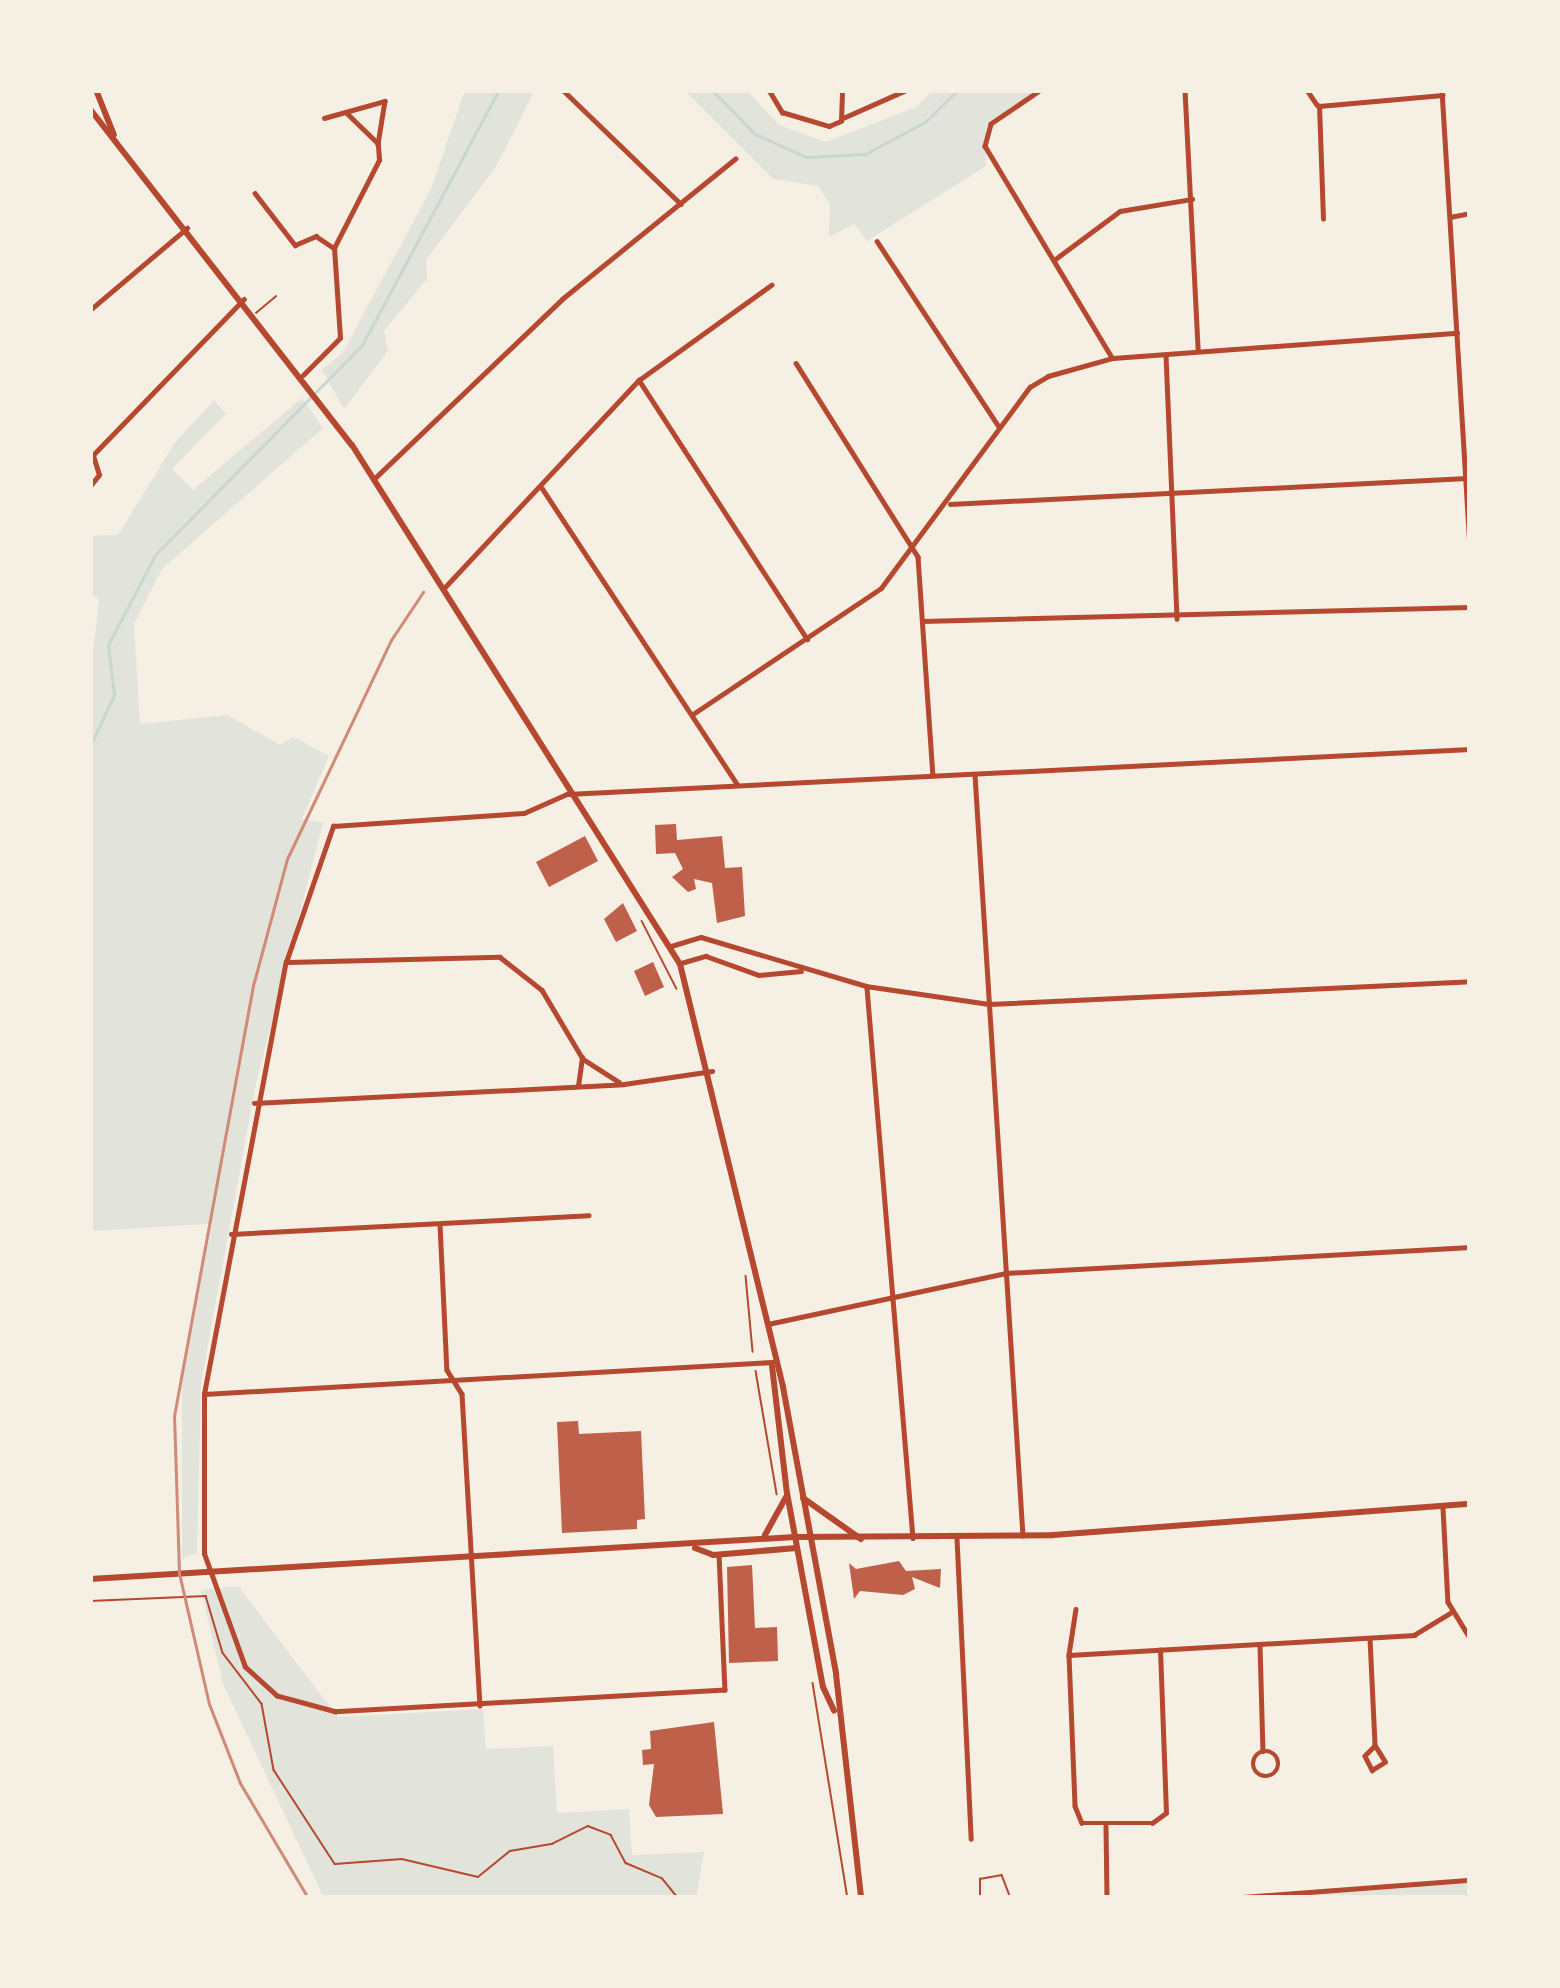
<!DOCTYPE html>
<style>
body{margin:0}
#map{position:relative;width:1560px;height:1988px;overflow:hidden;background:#f6efe4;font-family:"Times New Roman",serif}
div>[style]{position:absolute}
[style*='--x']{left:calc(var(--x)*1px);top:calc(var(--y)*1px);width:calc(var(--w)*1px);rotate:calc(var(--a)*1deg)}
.green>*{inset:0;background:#e2e4dc}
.stream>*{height:3px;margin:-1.5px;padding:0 1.5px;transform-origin:1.5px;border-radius:1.5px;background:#c9d6d2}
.building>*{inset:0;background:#bf614a}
.path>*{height:1.5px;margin:-0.75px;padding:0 0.75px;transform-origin:0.75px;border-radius:0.75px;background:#b5482f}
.service>*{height:1.5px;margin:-0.75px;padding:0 0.75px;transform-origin:0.75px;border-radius:0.75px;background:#b5482f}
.minor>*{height:4.5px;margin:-2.25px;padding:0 2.25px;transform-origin:2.25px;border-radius:2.25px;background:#b5482f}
.minor>.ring{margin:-2.25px;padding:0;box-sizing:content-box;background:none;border:4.5px solid #b5482f;border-radius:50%}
.tertiary>*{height:4.5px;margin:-2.25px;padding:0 2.25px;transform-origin:2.25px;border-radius:2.25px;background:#b5482f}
.secondary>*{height:6px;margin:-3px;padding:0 3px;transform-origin:3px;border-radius:3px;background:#b5482f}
.primary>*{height:6px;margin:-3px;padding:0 3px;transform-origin:3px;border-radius:3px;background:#b5482f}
.rail>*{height:3px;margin:-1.5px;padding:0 1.5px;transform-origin:1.5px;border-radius:1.5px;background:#cf8b77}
span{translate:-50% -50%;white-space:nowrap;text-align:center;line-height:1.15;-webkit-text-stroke:9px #f6efe4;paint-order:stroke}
.frame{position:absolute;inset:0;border:93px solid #f6efe4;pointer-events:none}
</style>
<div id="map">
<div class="green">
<div style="clip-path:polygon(465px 90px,535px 90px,495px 168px,426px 260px,427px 279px,384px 331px,388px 351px,344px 409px,322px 370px,343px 352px,431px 189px)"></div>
<div style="clip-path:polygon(684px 90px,746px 90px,779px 125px,826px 142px,916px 107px,933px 90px,1036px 90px,986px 128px,986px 166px,867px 241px,854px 224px,829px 237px,830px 204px,818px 186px,773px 179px)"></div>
<div style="clip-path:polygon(302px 398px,323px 428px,162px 569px,134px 624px,140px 724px,227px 715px,280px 745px,293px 737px,329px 756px,302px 819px,323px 823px,256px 1083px,201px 1383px,197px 1553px,182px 1559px,182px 1380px,209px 1224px,90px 1231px,90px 677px,99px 600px,90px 592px,90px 536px,118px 535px,174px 444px,214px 400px,226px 414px,172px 469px,193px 490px)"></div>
<div style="clip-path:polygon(238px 1586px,338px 1717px,483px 1709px,486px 1749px,553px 1746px,557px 1813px,629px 1809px,632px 1855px,704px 1852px,696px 1898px,324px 1898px,223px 1684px,201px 1590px)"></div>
<div style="clip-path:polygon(1470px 1884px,1470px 1898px,1247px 1898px,1283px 1892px)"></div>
</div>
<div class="stream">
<div style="--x:712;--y:90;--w:62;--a:45.7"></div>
<div style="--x:755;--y:134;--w:56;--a:24.3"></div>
<div style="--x:806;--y:157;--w:59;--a:-2.9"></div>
<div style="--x:865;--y:154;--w:68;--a:-28.1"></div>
<div style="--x:925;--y:122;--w:46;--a:-44.1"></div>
<div style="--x:90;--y:746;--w:56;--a:-64.8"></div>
<div style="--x:114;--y:695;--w:50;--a:-96.8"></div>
<div style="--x:108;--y:645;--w:102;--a:-62.4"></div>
<div style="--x:155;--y:555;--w:295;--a:-45.4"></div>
<div style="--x:362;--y:345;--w:289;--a:-61.8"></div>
</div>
<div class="building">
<div style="clip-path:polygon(676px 824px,677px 840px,722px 836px,725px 868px,742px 867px,745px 916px,717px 923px,712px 883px,694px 879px,696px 889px,688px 892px,672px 877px,683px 869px,675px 853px,656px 854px,655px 825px)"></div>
<div style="clip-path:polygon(585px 836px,598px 861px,549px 887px,536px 862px)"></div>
<div style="clip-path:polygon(623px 903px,637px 931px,616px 942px,604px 919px)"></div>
<div style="clip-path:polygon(653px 962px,664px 987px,645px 996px,634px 971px)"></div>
<div style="clip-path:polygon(578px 1421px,579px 1434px,641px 1431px,645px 1519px,637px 1520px,637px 1529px,562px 1533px,557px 1422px)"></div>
<div style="clip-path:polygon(899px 1561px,906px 1571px,941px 1569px,940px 1588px,912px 1577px,915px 1589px,903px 1595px,860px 1591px,854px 1599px,849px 1563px,856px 1569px)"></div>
<div style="clip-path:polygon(752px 1565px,755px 1628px,777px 1627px,778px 1661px,729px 1663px,727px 1567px)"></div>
<div style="clip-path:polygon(714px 1722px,723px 1814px,656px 1817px,649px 1805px,654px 1764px,643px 1765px,642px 1750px,651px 1749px,650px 1731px)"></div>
</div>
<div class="path">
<div style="--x:642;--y:921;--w:76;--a:62.8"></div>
<div style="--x:746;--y:1276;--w:76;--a:84.7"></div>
<div style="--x:756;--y:1371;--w:125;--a:80.3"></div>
<div style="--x:90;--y:1601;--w:116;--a:-2.5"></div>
<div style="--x:206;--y:1596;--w:59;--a:73.4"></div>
<div style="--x:223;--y:1653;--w:64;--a:52.6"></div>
<div style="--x:262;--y:1704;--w:67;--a:79.7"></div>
<div style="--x:274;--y:1770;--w:112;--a:57"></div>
<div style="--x:335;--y:1864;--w:67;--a:-4.3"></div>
<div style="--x:402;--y:1859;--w:78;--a:13.3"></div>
<div style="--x:478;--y:1877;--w:41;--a:-39.1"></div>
<div style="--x:510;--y:1851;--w:43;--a:-9.5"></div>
<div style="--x:552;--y:1844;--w:40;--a:-26.6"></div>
<div style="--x:588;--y:1826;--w:25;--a:21"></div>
<div style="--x:611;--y:1835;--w:32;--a:62"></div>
<div style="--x:626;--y:1863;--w:39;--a:23"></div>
<div style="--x:662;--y:1878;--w:26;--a:51"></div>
<div style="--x:813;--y:1683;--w:218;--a:80.8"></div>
<div style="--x:1354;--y:1898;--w:16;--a:0"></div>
<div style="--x:1394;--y:1898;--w:42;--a:0"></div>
<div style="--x:1456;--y:1898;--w:14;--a:-12"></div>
</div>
<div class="service">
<div style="--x:256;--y:313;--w:26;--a:-40"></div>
<div style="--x:980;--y:1898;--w:19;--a:-90"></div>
<div style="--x:980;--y:1879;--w:22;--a:-10"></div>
<div style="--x:1002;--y:1875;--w:25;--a:69"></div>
</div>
<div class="minor">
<div style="--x:563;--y:90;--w:164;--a:44"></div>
<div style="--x:769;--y:90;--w:26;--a:59"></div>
<div style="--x:782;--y:112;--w:49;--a:16.6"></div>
<div style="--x:829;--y:126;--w:13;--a:-23"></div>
<div style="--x:841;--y:121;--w:31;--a:-88"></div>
<div style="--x:1041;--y:90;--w:60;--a:145.8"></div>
<div style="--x:991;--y:124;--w:23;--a:105"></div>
<div style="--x:985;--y:146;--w:246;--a:59"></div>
<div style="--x:1185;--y:90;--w:261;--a:87.1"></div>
<div style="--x:1307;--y:90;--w:18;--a:56"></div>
<div style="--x:324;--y:118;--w:63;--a:-15.6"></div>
<div style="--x:385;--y:101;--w:44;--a:99.2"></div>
<div style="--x:843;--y:118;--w:67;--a:-23.9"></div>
<div style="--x:255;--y:193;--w:66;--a:52.4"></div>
<div style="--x:295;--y:245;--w:23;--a:-23"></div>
<div style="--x:316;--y:236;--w:22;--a:34"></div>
<div style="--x:1450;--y:217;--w:20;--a:-11"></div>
<div style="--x:1323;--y:219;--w:113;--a:-92"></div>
<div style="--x:1319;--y:106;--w:124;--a:-5.1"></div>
<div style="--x:877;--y:241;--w:222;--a:56.7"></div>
<div style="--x:1054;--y:260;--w:82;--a:-36.6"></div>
<div style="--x:1120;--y:211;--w:73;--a:-9.5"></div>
<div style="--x:90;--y:310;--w:127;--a:-40.2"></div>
<div style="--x:1166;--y:355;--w:264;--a:87.6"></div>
<div style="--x:796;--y:363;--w:229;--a:57.8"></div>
<div style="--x:918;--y:557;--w:219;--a:86.1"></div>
<div style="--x:303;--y:375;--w:52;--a:-45"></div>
<div style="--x:340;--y:338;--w:90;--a:-93.8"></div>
<div style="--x:334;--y:248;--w:99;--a:-62.9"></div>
<div style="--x:379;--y:160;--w:16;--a:-94"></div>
<div style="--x:378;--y:144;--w:43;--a:-135.9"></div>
<div style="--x:639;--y:380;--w:309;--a:57"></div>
<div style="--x:90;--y:458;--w:221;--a:-45.9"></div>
<div style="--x:375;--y:478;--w:259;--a:-43.7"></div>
<div style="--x:562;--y:299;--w:223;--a:-39"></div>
<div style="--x:90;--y:486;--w:14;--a:-51"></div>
<div style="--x:99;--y:475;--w:21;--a:-107"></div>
<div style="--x:542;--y:488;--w:354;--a:56.6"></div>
<div style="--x:950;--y:504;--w:517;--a:-2.88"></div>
<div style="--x:445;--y:587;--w:284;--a:-46.9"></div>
<div style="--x:639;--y:380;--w:163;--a:-35.7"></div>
<div style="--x:923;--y:621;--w:547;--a:-1.47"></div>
<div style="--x:693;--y:714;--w:226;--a:-33.8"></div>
<div style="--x:881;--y:588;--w:250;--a:-53.5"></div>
<div style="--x:1030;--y:387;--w:21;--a:-31"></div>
<div style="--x:1048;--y:376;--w:67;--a:-15.5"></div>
<div style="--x:1113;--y:358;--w:345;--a:-4.2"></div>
<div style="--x:975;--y:775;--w:762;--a:86.39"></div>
<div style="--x:671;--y:946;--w:31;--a:-17"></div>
<div style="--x:701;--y:937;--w:172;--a:16.5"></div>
<div style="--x:866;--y:986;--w:124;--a:8.3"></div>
<div style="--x:989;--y:1004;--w:482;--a:-2.7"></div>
<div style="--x:288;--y:962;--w:212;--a:-1.4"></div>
<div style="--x:500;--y:957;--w:53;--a:38.2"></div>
<div style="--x:542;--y:990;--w:80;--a:59.3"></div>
<div style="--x:583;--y:1059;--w:43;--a:32.6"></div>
<div style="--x:681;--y:963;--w:26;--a:-16"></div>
<div style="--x:706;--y:956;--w:56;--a:19.7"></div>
<div style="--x:759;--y:975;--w:42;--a:-5.4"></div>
<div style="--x:867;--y:988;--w:552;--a:85.22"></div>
<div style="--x:578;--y:1086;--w:29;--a:-82"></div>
<div style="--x:254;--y:1103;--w:370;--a:-2.9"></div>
<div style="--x:624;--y:1084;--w:89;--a:-8.4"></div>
<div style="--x:440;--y:1224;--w:146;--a:87.3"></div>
<div style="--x:447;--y:1370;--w:28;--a:58"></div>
<div style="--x:462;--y:1394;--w:312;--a:86.7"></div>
<div style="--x:231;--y:1234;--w:358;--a:-3"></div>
<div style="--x:768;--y:1324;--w:243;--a:-12.1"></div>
<div style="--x:1006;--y:1273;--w:465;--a:-3.2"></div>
<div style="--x:204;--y:1394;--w:569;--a:-3.22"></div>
<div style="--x:1443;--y:1508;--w:94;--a:87"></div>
<div style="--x:1448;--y:1602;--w:42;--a:58.6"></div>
<div style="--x:957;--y:1538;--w:301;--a:87.3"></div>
<div style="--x:719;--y:1554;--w:136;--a:87.5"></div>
<div style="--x:725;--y:1690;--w:390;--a:176.8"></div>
<div style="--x:336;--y:1712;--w:61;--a:-164.8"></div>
<div style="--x:277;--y:1696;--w:43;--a:-137.8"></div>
<div style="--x:245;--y:1667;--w:120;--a:-109.9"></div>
<div style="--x:204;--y:1554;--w:160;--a:-90"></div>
<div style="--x:204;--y:1394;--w:440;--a:-79.3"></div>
<div style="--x:286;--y:962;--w:144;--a:-70.9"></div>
<div style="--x:333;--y:826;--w:191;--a:-3.9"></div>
<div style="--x:524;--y:813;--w:47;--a:-23.8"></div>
<div style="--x:567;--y:794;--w:904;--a:-2.85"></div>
<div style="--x:1076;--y:1609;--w:47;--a:98.7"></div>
<div style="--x:1069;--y:1655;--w:151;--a:87.7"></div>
<div style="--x:1075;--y:1806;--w:18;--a:68"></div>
<div style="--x:1082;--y:1823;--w:70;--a:0"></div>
<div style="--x:1152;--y:1823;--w:17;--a:-36"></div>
<div style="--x:1166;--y:1813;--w:163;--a:-92.1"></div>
<div style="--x:1370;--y:1638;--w:108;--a:87.3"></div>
<div style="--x:1375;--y:1746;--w:14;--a:135"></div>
<div style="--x:1365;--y:1756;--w:16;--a:63"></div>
<div style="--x:1372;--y:1770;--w:15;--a:-32"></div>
<div style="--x:1385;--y:1762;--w:19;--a:-122"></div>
<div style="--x:1260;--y:1645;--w:106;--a:88.4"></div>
<div style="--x:1069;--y:1655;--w:346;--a:-3.3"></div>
<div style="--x:1414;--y:1635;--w:42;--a:-31.4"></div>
<div class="ring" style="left:1253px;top:1751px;width:21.5px;height:21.5px"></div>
<div style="--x:1106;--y:1826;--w:72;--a:89.2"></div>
<div style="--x:1229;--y:1898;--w:242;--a:-4.3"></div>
</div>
<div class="tertiary">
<div style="--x:1442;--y:90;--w:458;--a:86.5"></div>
</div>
<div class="secondary">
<div style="--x:695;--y:1548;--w:19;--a:21"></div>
<div style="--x:713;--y:1555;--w:84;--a:-4.8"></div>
<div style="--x:90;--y:1579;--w:706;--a:-3.41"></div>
</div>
<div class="primary">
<div style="--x:96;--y:90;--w:48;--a:68.2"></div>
<div style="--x:90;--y:109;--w:426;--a:52.1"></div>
<div style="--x:352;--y:445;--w:614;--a:57.71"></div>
<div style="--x:680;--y:964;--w:435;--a:76.3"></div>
<div style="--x:783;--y:1387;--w:292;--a:79.5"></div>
<div style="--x:836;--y:1674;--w:225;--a:83.6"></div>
<div style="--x:772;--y:1366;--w:128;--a:83.3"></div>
<div style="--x:787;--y:1493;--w:197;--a:79.5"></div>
<div style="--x:823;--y:1687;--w:26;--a:65"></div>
<div style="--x:803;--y:1498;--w:71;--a:35.3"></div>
<div style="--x:765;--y:1535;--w:43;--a:-61.1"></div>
<div style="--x:795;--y:1537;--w:258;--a:-0.4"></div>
<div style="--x:1053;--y:1535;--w:418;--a:-4.3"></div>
</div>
<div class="rail">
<div style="--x:308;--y:1898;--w:134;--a:-120.6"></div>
<div style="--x:240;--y:1783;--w:85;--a:-111.4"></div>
<div style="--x:209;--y:1704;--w:134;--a:-102.9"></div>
<div style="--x:179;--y:1573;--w:157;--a:-91.8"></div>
<div style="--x:174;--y:1416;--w:441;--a:-79.6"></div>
<div style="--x:254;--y:982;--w:127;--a:-75"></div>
<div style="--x:287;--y:859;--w:242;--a:-64.6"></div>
<div style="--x:391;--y:640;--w:58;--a:-56.3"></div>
</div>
<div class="frame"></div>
</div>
